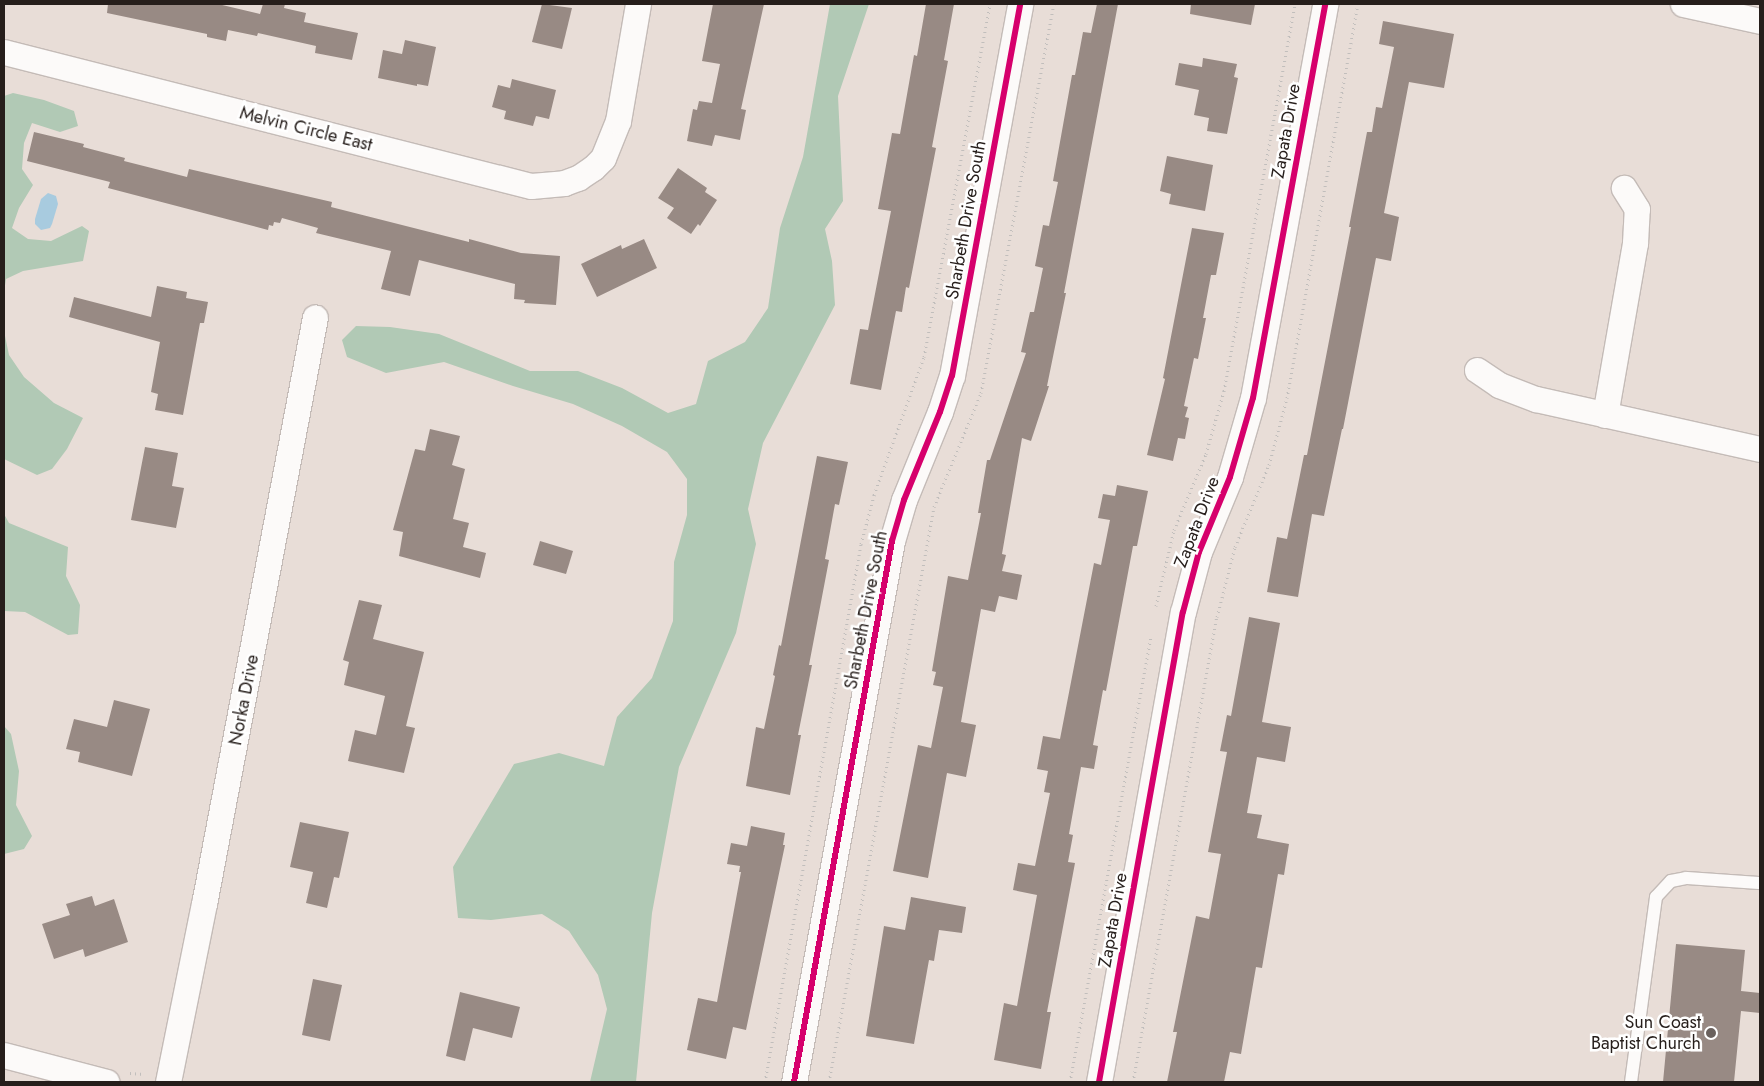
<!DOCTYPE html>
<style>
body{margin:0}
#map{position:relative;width:1764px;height:1086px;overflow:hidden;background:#e8ddd7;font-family:Jost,sans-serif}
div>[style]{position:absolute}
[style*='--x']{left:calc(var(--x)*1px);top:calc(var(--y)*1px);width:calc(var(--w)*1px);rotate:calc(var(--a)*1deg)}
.forest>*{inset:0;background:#b1c9b5}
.water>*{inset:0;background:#a8cbdf}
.building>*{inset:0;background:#988a84}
.path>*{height:3px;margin-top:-1.5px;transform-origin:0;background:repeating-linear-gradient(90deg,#c1bebc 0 1px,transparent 0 5px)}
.roads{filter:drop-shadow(1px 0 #c4bbb7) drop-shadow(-1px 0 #c4bbb7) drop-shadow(0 1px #c4bbb7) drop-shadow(0 -1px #c4bbb7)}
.lane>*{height:12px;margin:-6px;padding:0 6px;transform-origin:6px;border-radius:6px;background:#fcfaf9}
.street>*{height:25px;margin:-12.5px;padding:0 12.5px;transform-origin:12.5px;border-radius:12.5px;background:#fcfaf9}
.cycleway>*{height:6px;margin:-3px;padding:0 3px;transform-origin:3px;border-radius:3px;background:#d6006c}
.dots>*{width:14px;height:14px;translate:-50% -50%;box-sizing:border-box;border:2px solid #fff;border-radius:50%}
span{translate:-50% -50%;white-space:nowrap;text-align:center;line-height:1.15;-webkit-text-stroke:5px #fff;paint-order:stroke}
.street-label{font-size:18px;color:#261e1b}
.poi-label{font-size:18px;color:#261e1b}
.right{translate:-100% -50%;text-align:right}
.frame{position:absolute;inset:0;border:5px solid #261e1b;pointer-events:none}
</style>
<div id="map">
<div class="forest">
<div style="clip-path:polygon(830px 4px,869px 4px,838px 96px,843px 201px,825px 229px,832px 261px,835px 305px,763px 443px,748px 509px,756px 544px,736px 633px,679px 767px,652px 913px,636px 1082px,590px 1082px,607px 1009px,598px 975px,569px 931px,542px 914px,491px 920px,458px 918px,453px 867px,514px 764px,559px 753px,604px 766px,617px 717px,652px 678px,673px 621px,674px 562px,687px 515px,687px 479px,667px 452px,622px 426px,573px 404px,513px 386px,444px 362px,386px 373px,347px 357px,342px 340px,356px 326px,390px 327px,439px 334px,530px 371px,578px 371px,622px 388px,668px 413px,696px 404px,708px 361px,745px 342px,768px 308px,780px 228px,803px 157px)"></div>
<div style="clip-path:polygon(13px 93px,44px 100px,74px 111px,78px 126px,60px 132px,32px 123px,24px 143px,22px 169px,33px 185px,19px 208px,12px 228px,28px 239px,51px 241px,82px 226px,89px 231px,83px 261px,23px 271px,6px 279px,4px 292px,4px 96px)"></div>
<div style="clip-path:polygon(4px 331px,9px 355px,24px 377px,54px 403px,83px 418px,67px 449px,52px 469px,37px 475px,4px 459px)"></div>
<div style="clip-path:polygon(4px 514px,9px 523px,68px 547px,66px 576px,80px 605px,78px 634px,68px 635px,25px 612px,4px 611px)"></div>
<div style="clip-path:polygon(4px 726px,11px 734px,19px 771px,16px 805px,32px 836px,24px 849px,4px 854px)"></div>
</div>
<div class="water">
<div style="clip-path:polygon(48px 193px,56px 196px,58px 204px,52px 224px,50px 228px,41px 230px,35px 224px,35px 219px,41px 199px)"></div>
</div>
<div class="building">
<div style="clip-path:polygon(108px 4px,218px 4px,260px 14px,263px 4px,285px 4px,284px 8px,306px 13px,304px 22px,358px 33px,352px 60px,315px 53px,316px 46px,258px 33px,257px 36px,228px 30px,226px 41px,207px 37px,207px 34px,107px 13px)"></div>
<div style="clip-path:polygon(542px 4px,572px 8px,562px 49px,532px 42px)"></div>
<div style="clip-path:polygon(713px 4px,764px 4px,741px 109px,746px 110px,740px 140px,715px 135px,712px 146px,687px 141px,693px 109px,697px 110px,699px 101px,712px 103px,720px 64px,702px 61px)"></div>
<div style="clip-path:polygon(926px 4px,954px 4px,944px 60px,948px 61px,932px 147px,936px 148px,909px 288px,906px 287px,902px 312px,896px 311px,881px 390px,850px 384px,860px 329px,868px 330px,891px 211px,878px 209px,892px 133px,900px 134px,914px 55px,917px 56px)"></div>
<div style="clip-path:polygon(1097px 4px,1118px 4px,1064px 293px,1066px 293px,1047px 386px,1049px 386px,1031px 441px,1022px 438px,1002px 554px,1006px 555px,1002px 571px,1022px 575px,1017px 600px,999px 596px,995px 612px,981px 609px,961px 722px,976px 725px,966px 777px,947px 773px,928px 878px,893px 871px,918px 745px,931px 748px,943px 687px,933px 685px,936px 672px,932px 671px,948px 576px,968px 580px,981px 513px,978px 513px,987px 460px,990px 460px,1026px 353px,1021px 352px,1030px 312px,1034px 312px,1043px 268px,1035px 266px,1043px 225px,1049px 226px,1058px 182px,1053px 181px,1072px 75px,1075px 75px,1083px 32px,1091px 33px)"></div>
<div style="clip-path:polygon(1191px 4px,1255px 4px,1251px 25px,1190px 14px)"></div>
<div style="clip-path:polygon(1383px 21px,1454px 34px,1444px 88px,1409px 82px,1384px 213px,1399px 217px,1391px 261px,1376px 258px,1343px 429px,1342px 429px,1324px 516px,1312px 514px,1298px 597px,1267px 592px,1277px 537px,1287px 539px,1304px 455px,1307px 455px,1351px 227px,1349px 227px,1367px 132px,1372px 132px,1376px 107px,1382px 108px,1394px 47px,1379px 44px)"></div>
<div style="clip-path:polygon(405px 40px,436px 47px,428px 86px,417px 84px,417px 86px,378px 78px,383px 50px,402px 54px)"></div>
<div style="clip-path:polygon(1203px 58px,1237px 64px,1234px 77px,1238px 78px,1227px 134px,1207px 131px,1209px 118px,1194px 115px,1199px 90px,1175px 85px,1179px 63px,1202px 67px)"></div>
<div style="clip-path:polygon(512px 79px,556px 90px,549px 119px,536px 116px,533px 126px,504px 119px,506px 111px,492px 107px,498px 85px,510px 88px)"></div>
<div style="clip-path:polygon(34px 132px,84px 144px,83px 147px,125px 158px,124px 161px,187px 177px,189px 169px,332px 202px,331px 207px,469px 242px,469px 239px,521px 253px,560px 256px,556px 305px,524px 303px,525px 300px,514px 299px,515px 284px,419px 260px,410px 296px,381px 289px,391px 251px,316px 233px,318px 228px,282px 218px,280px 223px,274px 222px,273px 226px,269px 225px,268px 230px,108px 188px,110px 182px,27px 161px)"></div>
<div style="clip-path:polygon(1167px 156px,1213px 165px,1205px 211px,1169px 204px,1171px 194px,1160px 191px)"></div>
<div style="clip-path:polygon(678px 168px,707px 188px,705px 192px,717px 200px,700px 226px,698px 224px,691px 234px,667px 218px,674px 208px,658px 198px)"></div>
<div style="clip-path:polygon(1192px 228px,1224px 233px,1216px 275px,1211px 275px,1203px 318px,1206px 318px,1198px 359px,1194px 358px,1184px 406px,1188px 407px,1185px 417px,1189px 418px,1185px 439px,1178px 438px,1173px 461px,1147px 455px,1165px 379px,1163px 378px)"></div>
<div style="clip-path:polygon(644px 239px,657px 268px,597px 297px,581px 264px,621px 245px,622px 249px)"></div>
<div style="clip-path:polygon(157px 286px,187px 292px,186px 298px,208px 302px,204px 323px,200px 323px,183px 415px,155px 410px,158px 394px,151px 392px,160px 342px,69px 317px,74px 297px,151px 317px)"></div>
<div style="clip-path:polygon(430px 429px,460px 436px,452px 465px,465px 469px,453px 519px,469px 523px,463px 547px,486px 553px,480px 578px,399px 556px,403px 532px,393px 530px,415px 449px,425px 451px)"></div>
<div style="clip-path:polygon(145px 447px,178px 453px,172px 486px,184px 488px,176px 528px,131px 520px)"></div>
<div style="clip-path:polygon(817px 456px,848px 462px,839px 505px,835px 504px,825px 559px,829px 560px,809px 665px,812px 665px,798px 735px,801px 735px,790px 795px,746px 786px,756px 727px,764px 729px,775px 676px,773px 675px,779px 645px,781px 646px)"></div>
<div style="clip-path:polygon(1117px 485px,1148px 491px,1137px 546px,1133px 546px,1106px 691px,1103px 690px,1093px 745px,1098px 746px,1094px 769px,1081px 767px,1069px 834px,1073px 835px,1068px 862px,1075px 863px,1047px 1012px,1051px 1012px,1041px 1069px,994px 1060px,1004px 1003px,1017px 1006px,1037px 895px,1013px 890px,1018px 863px,1035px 866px,1050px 793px,1044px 792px,1048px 771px,1037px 769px,1043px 736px,1060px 739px,1094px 563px,1101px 565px,1110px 520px,1098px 518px,1103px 494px,1115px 496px)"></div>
<div style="clip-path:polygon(540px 541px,573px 551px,566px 574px,533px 565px)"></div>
<div style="clip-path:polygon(359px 600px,382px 605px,373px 639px,424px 652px,406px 726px,415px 728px,404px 773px,348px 761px,355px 730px,376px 735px,385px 696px,344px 685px,349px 662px,343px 660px)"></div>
<div style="clip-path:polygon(1249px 617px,1280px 623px,1262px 722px,1291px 727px,1285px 762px,1257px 757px,1247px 813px,1262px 815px,1257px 838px,1289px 844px,1284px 875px,1278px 874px,1262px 968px,1256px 967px,1241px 1054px,1230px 1052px,1224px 1082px,1167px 1082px,1177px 1032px,1173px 1032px,1196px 916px,1209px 919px,1221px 854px,1208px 852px,1227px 752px,1220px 751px,1227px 715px,1231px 716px)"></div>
<div style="clip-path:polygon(114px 700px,150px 709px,132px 776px,78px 762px,80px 752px,66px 749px,74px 719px,107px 727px)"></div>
<div style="clip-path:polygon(300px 822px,349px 832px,339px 878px,334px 877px,327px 908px,306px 903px,313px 872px,290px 867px)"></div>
<div style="clip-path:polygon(751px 826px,785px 833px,783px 845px,785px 845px,746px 1030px,733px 1027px,726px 1059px,687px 1050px,698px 998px,717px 1002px,741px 872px,739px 872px,740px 866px,727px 864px,731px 843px,747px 846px)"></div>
<div style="clip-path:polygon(92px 896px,95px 906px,114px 899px,128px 942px,85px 957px,83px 949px,54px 959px,42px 924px,70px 915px,66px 904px)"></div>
<div style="clip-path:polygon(911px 897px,966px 907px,962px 933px,939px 930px,934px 961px,929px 960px,914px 1044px,866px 1036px,884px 926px,905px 930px)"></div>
<div style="clip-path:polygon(1676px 944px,1745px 950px,1741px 991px,1760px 993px,1760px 1013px,1741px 1011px,1734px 1082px,1663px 1082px)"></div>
<div style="clip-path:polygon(313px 979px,342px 985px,330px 1041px,302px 1035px)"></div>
<div style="clip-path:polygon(460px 992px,520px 1007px,512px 1038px,473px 1028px,465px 1061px,446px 1056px)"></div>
</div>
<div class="path">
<div style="--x:1156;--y:606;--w:78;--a:-76.7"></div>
<div style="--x:1174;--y:530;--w:82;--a:-67.2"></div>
<div style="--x:1206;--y:454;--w:66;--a:-74.1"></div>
<div style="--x:1224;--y:391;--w:393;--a:-79.6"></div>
<div style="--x:130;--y:1073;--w:14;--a:4"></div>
<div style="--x:765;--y:1082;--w:546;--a:-79.88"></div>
<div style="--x:861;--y:544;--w:51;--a:-75.1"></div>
<div style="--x:874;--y:495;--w:147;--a:-70.1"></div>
<div style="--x:924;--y:357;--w:359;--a:-79.4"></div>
<div style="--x:829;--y:1082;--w:585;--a:-79.65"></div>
<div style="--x:934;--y:507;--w:123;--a:-67.6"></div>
<div style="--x:981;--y:393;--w:396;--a:-79.4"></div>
<div style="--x:1070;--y:1082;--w:453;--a:-79.7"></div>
<div style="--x:1133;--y:1082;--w:473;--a:-79.8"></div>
<div style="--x:1217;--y:617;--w:72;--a:-75.6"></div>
<div style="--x:1235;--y:547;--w:89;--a:-67.5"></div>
<div style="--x:1269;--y:465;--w:69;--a:-75"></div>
<div style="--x:1287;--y:398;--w:400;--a:-79.8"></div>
</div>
<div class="roads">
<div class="lane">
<div style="--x:1631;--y:1082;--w:187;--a:-82.3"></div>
<div style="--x:1656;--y:897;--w:22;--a:-47"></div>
<div style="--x:1671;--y:881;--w:15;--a:-11"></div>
<div style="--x:1686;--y:878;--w:74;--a:3.9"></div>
</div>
<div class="street">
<div style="--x:1683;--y:4;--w:79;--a:12.4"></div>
<div style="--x:4;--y:52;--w:544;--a:14.27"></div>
<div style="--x:531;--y:186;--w:33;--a:-5"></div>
<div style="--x:564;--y:183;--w:15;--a:-20"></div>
<div style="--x:578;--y:178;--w:18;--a:-34"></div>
<div style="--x:593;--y:168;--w:14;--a:-45"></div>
<div style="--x:603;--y:158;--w:40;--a:-68"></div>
<div style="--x:618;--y:121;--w:119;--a:-80.3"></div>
<div style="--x:1477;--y:370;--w:27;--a:34"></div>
<div style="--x:1499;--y:385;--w:40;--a:21"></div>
<div style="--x:1536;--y:399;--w:230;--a:12.6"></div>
<div style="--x:1605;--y:415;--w:175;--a:-80.1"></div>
<div style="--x:1635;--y:243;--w:34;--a:-87"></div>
<div style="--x:1637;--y:209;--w:25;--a:-122"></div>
<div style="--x:4;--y:1055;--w:106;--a:14.7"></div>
<div style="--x:168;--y:1082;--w:182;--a:-78.6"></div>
<div style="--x:204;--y:904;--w:597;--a:-79.29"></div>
<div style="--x:794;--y:1082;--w:550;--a:-79.73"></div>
<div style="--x:892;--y:541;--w:43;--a:-73.7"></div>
<div style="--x:904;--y:500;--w:95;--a:-67.8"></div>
<div style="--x:940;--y:412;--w:38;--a:-72"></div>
<div style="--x:952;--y:376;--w:378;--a:-79.6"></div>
<div style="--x:1099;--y:1082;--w:477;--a:-79.9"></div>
<div style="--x:1183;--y:612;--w:62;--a:-75.1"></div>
<div style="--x:1199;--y:552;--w:81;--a:-67.5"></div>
<div style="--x:1230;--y:477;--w:82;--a:-73.8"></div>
<div style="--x:1253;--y:398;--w:401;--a:-79.6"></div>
</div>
</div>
<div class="cycleway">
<div style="--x:794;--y:1082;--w:550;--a:-79.73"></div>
<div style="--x:892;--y:541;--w:43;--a:-73.7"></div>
<div style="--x:904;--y:500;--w:95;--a:-67.8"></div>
<div style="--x:940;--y:412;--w:38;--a:-72"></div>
<div style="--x:952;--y:376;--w:378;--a:-79.6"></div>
<div style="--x:1099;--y:1082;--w:477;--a:-79.9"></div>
<div style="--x:1183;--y:612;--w:62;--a:-75.1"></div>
<div style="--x:1199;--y:552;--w:81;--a:-67.5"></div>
<div style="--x:1230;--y:477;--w:82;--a:-73.8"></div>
<div style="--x:1253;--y:398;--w:401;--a:-79.6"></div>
</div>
<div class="dots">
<div style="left:1711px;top:1033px;background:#6a615d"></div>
</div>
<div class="street-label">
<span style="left:306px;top:129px;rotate:14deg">Melvin Circle East</span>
<span style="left:1286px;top:131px;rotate:-80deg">Zapata Drive</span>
<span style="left:966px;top:220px;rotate:-80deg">Sharbeth Drive South</span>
<span style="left:1197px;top:522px;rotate:-69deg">Zapata Drive</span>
<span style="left:866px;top:610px;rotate:-79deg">Sharbeth Drive South</span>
<span style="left:244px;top:700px;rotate:-79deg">Norka Drive</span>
<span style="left:1113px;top:920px;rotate:-80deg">Zapata Drive</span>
</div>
<div class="poi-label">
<span class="right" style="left:1701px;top:1033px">Sun Coast<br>Baptist Church</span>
</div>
<div class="frame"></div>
</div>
